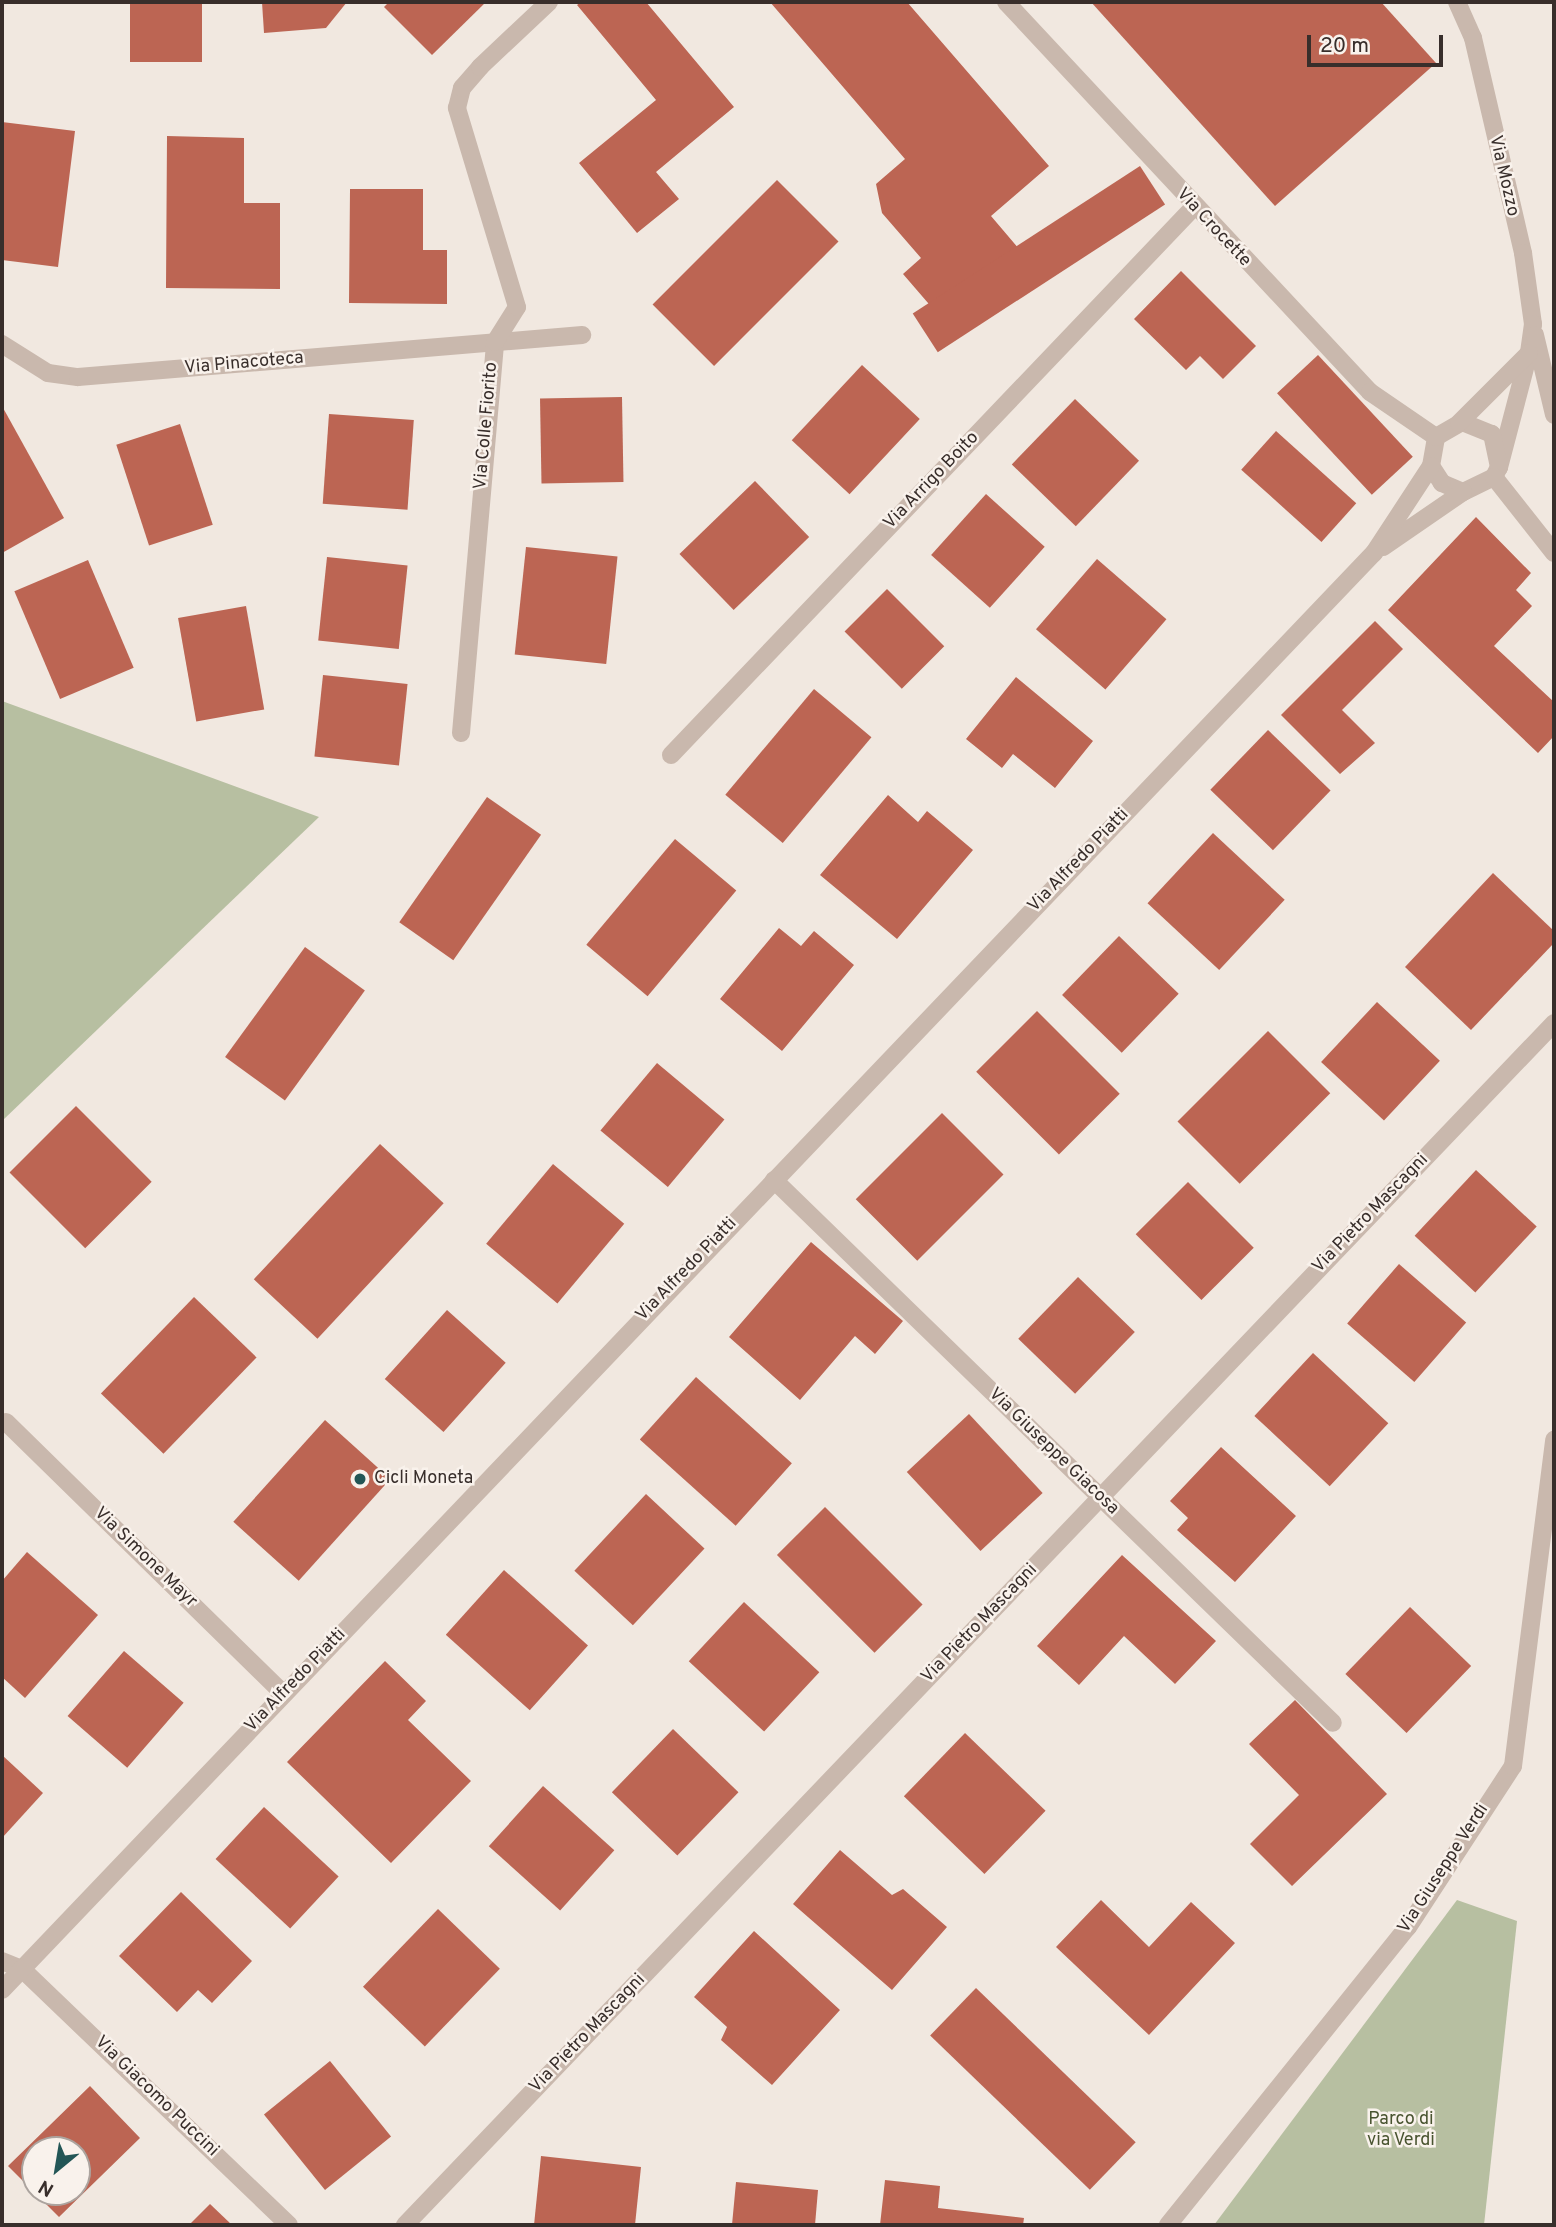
<!DOCTYPE html>
<html>
<head>
<meta charset="utf-8">
<style>
  body { margin:0 }
  #map { position:relative; width:1556px; height:2227px; overflow:hidden; background:#f1e8e0; font-family:Overpass,sans-serif }
  div>[style] { position:absolute }
  .green>* { inset:0; background:#b7bfa1 }
  .building>* { inset:0; background:#bc6553; transform-origin:0 0 }
  .minor>* { height:18px; margin:-9px; padding:0 9px; transform-origin:9px; border-radius:9px; background:#c9b8ad }
  .dots>* { width:19px; height:19px; translate:-50% -50%; box-sizing:border-box; border:4px solid #f9f2ec; border-radius:50% }
  span { translate:-50% -50%; white-space:nowrap; text-align:center; line-height:1.15; -webkit-text-stroke:5px #f9f2ec; paint-order:stroke }
  .street-label { font-size:18px; color:#382e2b }
  .poi-label { font-size:18px; color:#382e2b }
  .left { translate:0 -50%; text-align:left }
  .park-label { font-size:18px; color:#495430 }
  .frame { position:absolute; inset:0; border:4px solid #382e2b; pointer-events:none }
  .north { position:absolute; left:21px; top:2136px; width:70px; height:70px; box-sizing:border-box; background:#f9f2ec; border:2px solid #aca49f; border-radius:50%; rotate:210deg; font-size:19px; font-weight:700; line-height:28px; text-align:center; color:#382e2b }
  .north::after { content:''; display:block; margin:auto; width:24px; height:32px; background:#235656; clip-path:polygon(50% 0,100% 100%,50% 72%,0 100%) }
  .scale { position:absolute; left:1307px; top:35px; width:136px; height:32px; box-sizing:border-box; border:4px solid #382e2b; border-top:0; padding-left:9px; font-size:21px; line-height:24px; white-space:nowrap; color:#382e2b; -webkit-text-stroke:5px #f9f2ec; paint-order:stroke }
</style>
</head>
<body>
<div id="map">
  <div class="green">
    <i style="clip-path:polygon(2px 701px,319px 817px,2px 1121px)"></i>
    <i style="clip-path:polygon(1457px 1900px,1517px 1921px,1484px 2225px,1214px 2225px)"></i>
  </div>
  <div class="building">
    <i style="left:130px;top:2px;width:72px;height:60px"></i>
    <i style="clip-path:polygon(262px 2px,347px 2px,326px 28px,264px 33px)"></i>
    <i style="clip-path:polygon(389px 2px,486px 2px,432px 55px,384px 7px)"></i>
    <i style="clip-path:polygon(581px 2px,646px 2px,734px 107px,656px 172px,679px 199px,637px 233px,579px 163px,656px 100px,577px 5px)"></i>
    <i style="clip-path:polygon(770px 2px,907px 2px,1049px 166px,991px 216px,1026px 257px,947px 325px,903px 274px,921px 258px,882px 213px,876px 184px,905px 159px)"></i>
    <i style="clip-path:polygon(1091px 2px,1381px 2px,1436px 63px,1275px 206px)"></i>
    <i style="clip-path:polygon(2px 122px,75px 131px,58px 267px,2px 260px)"></i>
    <i style="clip-path:polygon(167px 136px,244px 138px,244px 203px,280px 203px,280px 289px,166px 288px)"></i>
    <i style="left:1140px;top:166px;width:46px;height:271px;rotate:57deg"></i>
    <i style="left:777px;top:180px;width:87px;height:176px;rotate:45deg"></i>
    <i style="clip-path:polygon(350px 189px,423px 189px,423px 250px,447px 250px,447px 304px,349px 303px)"></i>
    <i style="clip-path:polygon(1181px 271px,1256px 346px,1223px 379px,1200px 356px,1186px 370px,1134px 319px)"></i>
    <i style="left:1318px;top:355px;width:139px;height:56px;rotate:47deg"></i>
    <i style="left:862px;top:365px;width:79px;height:103px;rotate:43deg"></i>
    <i style="left:622px;top:397px;width:85px;height:82px;rotate:89deg"></i>
    <i style="left:1075px;top:399px;width:89px;height:91px;rotate:44deg"></i>
    <i style="clip-path:polygon(2px 406px,64px 518px,2px 553px)"></i>
    <i style="left:329px;top:414px;width:85px;height:90px;rotate:4deg"></i>
    <i style="left:180px;top:424px;width:106px;height:67px;rotate:72deg"></i>
    <i style="left:1276px;top:431px;width:108px;height:52px;rotate:42deg"></i>
    <i style="left:755px;top:481px;width:78px;height:105px;rotate:46deg"></i>
    <i style="left:986px;top:494px;width:79px;height:82px;rotate:42deg"></i>
    <i style="clip-path:polygon(1476px 517px,1531px 573px,1516px 590px,1532px 606px,1494px 646px,1554px 702px,1554px 736px,1538px 753px,1388px 610px)"></i>
    <i style="left:526px;top:547px;width:92px;height:108px;rotate:6deg"></i>
    <i style="left:327px;top:557px;width:81px;height:84px;rotate:6deg"></i>
    <i style="left:1097px;top:559px;width:92px;height:93px;rotate:41deg"></i>
    <i style="left:88px;top:560px;width:117px;height:80px;rotate:67deg"></i>
    <i style="left:887px;top:589px;width:81px;height:60px;rotate:45deg"></i>
    <i style="left:246px;top:606px;width:105px;height:69px;rotate:80deg"></i>
    <i style="clip-path:polygon(1375px 621px,1403px 649px,1342px 710px,1375px 743px,1340px 774px,1281px 715px)"></i>
    <i style="left:323px;top:675px;width:85px;height:82px;rotate:6deg"></i>
    <i style="clip-path:polygon(1016px 677px,1093px 741px,1055px 788px,1013px 754px,1002px 768px,966px 739px)"></i>
    <i style="left:814px;top:689px;width:75px;height:138px;rotate:40deg"></i>
    <i style="left:1268px;top:730px;width:87px;height:83px;rotate:44deg"></i>
    <i style="clip-path:polygon(888px 795px,918px 822px,927px 811px,973px 850px,897px 939px,820px 875px)"></i>
    <i style="left:487px;top:797px;width:66px;height:153px;rotate:35deg"></i>
    <i style="left:1213px;top:833px;width:98px;height:96px;rotate:43deg"></i>
    <i style="left:675px;top:839px;width:80px;height:138px;rotate:40deg"></i>
    <i style="clip-path:polygon(1493px 873px,1554px 931px,1554px 943px,1471px 1030px,1405px 967px)"></i>
    <i style="clip-path:polygon(779px 928px,801px 946px,814px 931px,854px 965px,782px 1051px,720px 999px)"></i>
    <i style="left:1119px;top:936px;width:83px;height:82px;rotate:44deg"></i>
    <i style="left:305px;top:947px;width:74px;height:136px;rotate:36deg"></i>
    <i style="left:1377px;top:1002px;width:86px;height:82px;rotate:43deg"></i>
    <i style="left:1037px;top:1011px;width:117px;height:86px;rotate:45deg"></i>
    <i style="left:1268px;top:1031px;width:88px;height:128px;rotate:45deg"></i>
    <i style="left:657px;top:1063px;width:88px;height:88px;rotate:40deg"></i>
    <i style="left:76px;top:1106px;width:107px;height:94px;rotate:45deg"></i>
    <i style="left:942px;top:1113px;width:87px;height:122px;rotate:45deg"></i>
    <i style="left:380px;top:1144px;width:87px;height:185px;rotate:43deg"></i>
    <i style="left:553px;top:1164px;width:93px;height:104px;rotate:40deg"></i>
    <i style="left:1476px;top:1170px;width:83px;height:90px;rotate:43deg"></i>
    <i style="left:1188px;top:1182px;width:93px;height:74px;rotate:45deg"></i>
    <i style="clip-path:polygon(811px 1242px,903px 1321px,875px 1354px,855px 1336px,800px 1400px,729px 1337px)"></i>
    <i style="left:1399px;top:1264px;width:89px;height:79px;rotate:41deg"></i>
    <i style="left:1078px;top:1277px;width:79px;height:86px;rotate:44deg"></i>
    <i style="left:194px;top:1297px;width:87px;height:134px;rotate:44deg"></i>
    <i style="left:447px;top:1310px;width:79px;height:93px;rotate:42deg"></i>
    <i style="left:1313px;top:1353px;width:103px;height:86px;rotate:43deg"></i>
    <i style="left:696px;top:1377px;width:129px;height:84px;rotate:42deg"></i>
    <i style="left:969px;top:1414px;width:108px;height:85px;rotate:47deg"></i>
    <i style="left:325px;top:1420px;width:88px;height:137px;rotate:42deg"></i>
    <i style="clip-path:polygon(1221px 1447px,1296px 1516px,1235px 1582px,1177px 1530px,1188px 1518px,1170px 1501px)"></i>
    <i style="left:646px;top:1494px;width:80px;height:105px;rotate:43deg"></i>
    <i style="left:825px;top:1507px;width:138px;height:68px;rotate:45deg"></i>
    <i style="clip-path:polygon(27px 1552px,98px 1615px,25px 1698px,2px 1677px,2px 1581px)"></i>
    <i style="clip-path:polygon(1122px 1555px,1216px 1641px,1175px 1684px,1124px 1636px,1079px 1685px,1037px 1646px)"></i>
    <i style="left:504px;top:1570px;width:113px;height:87px;rotate:42deg"></i>
    <i style="left:744px;top:1602px;width:103px;height:81px;rotate:43deg"></i>
    <i style="left:1410px;top:1607px;width:85px;height:93px;rotate:44deg"></i>
    <i style="left:124px;top:1651px;width:79px;height:86px;rotate:41deg"></i>
    <i style="clip-path:polygon(385px 1661px,426px 1701px,408px 1720px,471px 1781px,391px 1863px,287px 1762px)"></i>
    <i style="clip-path:polygon(1295px 1700px,1387px 1794px,1292px 1886px,1250px 1844px,1299px 1795px,1249px 1744px)"></i>
    <i style="left:673px;top:1729px;width:91px;height:88px;rotate:44deg"></i>
    <i style="left:965px;top:1733px;width:112px;height:88px;rotate:44deg"></i>
    <i style="clip-path:polygon(2px 1755px,43px 1793px,2px 1838px)"></i>
    <i style="left:543px;top:1786px;width:96px;height:81px;rotate:42deg"></i>
    <i style="left:264px;top:1807px;width:102px;height:71px;rotate:43deg"></i>
    <i style="clip-path:polygon(840px 1850px,892px 1895px,903px 1889px,947px 1927px,892px 1990px,793px 1904px)"></i>
    <i style="clip-path:polygon(181px 1892px,252px 1961px,212px 2003px,198px 1990px,177px 2012px,119px 1956px)"></i>
    <i style="clip-path:polygon(1101px 1900px,1149px 1947px,1191px 1902px,1235px 1943px,1149px 2035px,1056px 1947px)"></i>
    <i style="left:438px;top:1909px;width:86px;height:108px;rotate:44deg"></i>
    <i style="clip-path:polygon(754px 1931px,840px 2010px,772px 2085px,721px 2040px,727px 2027px,694px 1997px)"></i>
    <i style="left:976px;top:1988px;width:222px;height:66px;rotate:44deg"></i>
    <i style="left:330px;top:2061px;width:97px;height:85px;rotate:51deg"></i>
    <i style="clip-path:polygon(evenodd,90px 2086px,140px 2138px,59px 2217px,8px 2166px,90px 2086px,35px 2150px,77px 2150px,77px 2192px,35px 2192px,35px 2150px)"></i>
    <i style="clip-path:polygon(541px 2156px,641px 2167px,635px 2225px,534px 2225px)"></i>
    <i style="clip-path:polygon(885px 2180px,940px 2186px,938px 2208px,1024px 2218px,1023px 2225px,880px 2225px)"></i>
    <i style="clip-path:polygon(736px 2182px,818px 2190px,815px 2225px,732px 2225px)"></i>
    <i style="clip-path:polygon(210px 2204px,232px 2225px,189px 2225px)"></i>
  </div>
  <div class="minor">
    <i style="left:1006px;top:2px;width:533px;rotate:46.97deg"></i>
    <i style="left:1370px;top:392px;width:80px;rotate:34.3deg"></i>
    <i style="left:1457px;top:2px;width:39px;rotate:66deg"></i>
    <i style="left:1473px;top:38px;width:221px;rotate:76.9deg"></i>
    <i style="left:1523px;top:253px;width:72px;rotate:82deg"></i>
    <i style="left:1533px;top:324px;width:29px;rotate:98deg"></i>
    <i style="left:1529px;top:353px;width:118px;rotate:104.7deg"></i>
    <i style="left:1499px;top:467px;width:11px;rotate:117deg"></i>
    <i style="left:1494px;top:477px;width:34px;rotate:154deg"></i>
    <i style="left:1463px;top:492px;width:23px;rotate:-157deg"></i>
    <i style="left:1442px;top:483px;width:20px;rotate:-123deg"></i>
    <i style="left:1431px;top:466px;width:29px;rotate:-80deg"></i>
    <i style="left:1436px;top:437px;width:30px;rotate:-30deg"></i>
    <i style="left:1462px;top:422px;width:32px;rotate:22deg"></i>
    <i style="left:1492px;top:434px;width:34px;rotate:78deg"></i>
    <i style="left:1535px;top:335px;width:82px;rotate:76.6deg"></i>
    <i style="left:2px;top:344px;width:54px;rotate:32.2deg"></i>
    <i style="left:48px;top:373px;width:30px;rotate:8deg"></i>
    <i style="left:78px;top:377px;width:506px;rotate:-4.76deg"></i>
    <i style="left:1459px;top:423px;width:99px;rotate:-45deg"></i>
    <i style="left:1494px;top:477px;width:97px;rotate:51.7deg"></i>
    <i style="left:1383px;top:547px;width:97px;rotate:-34.5deg"></i>
    <i style="left:461px;top:733px;width:392px;rotate:-85deg"></i>
    <i style="left:495px;top:342px;width:41px;rotate:-57.8deg"></i>
    <i style="left:517px;top:307px;width:208px;rotate:-106.8deg"></i>
    <i style="left:457px;top:108px;width:21px;rotate:-76deg"></i>
    <i style="left:462px;top:88px;width:28px;rotate:-49deg"></i>
    <i style="left:480px;top:67px;width:95px;rotate:-43.3deg"></i>
    <i style="left:671px;top:755px;width:756px;rotate:-46.34deg"></i>
    <i style="left:774px;top:1180px;width:779px;rotate:44.17deg"></i>
    <i style="left:6px;top:1422px;width:388px;rotate:44.4deg"></i>
    <i style="left:2px;top:1961px;width:22px;rotate:22deg"></i>
    <i style="left:22px;top:1969px;width:370px;rotate:43.8deg"></i>
    <i style="left:2px;top:1990px;width:1987px;rotate:-46.33deg"></i>
    <i style="left:1374px;top:553px;width:104px;rotate:-56.8deg"></i>
    <i style="left:405px;top:2225px;width:1663px;rotate:-46.29deg"></i>
    <i style="left:1168px;top:2225px;width:383px;rotate:-51.2deg"></i>
    <i style="left:1408px;top:1927px;width:192px;rotate:-56.9deg"></i>
    <i style="left:1513px;top:1766px;width:329px;rotate:-82.8deg"></i>
  </div>
  <div class="dots">
    <i style="left:360px;top:1479px;background:#235656"></i>
  </div>
  <div class="street-label">
    <span style="left:1503px;top:176px;rotate:77deg">Via Mozzo</span>
    <span style="left:1213px;top:228px;rotate:47deg">Via Crocette</span>
    <span style="left:244px;top:364px;rotate:-5deg">Via Pinacoteca</span>
    <span style="left:487px;top:426px;rotate:-85deg">Via Colle Fiorito</span>
    <span style="left:932px;top:481px;rotate:-46deg">Via Arrigo Boito</span>
    <span style="left:1079px;top:861px;rotate:-46deg">Via Alfredo Piatti</span>
    <span style="left:1371px;top:1214px;rotate:-46deg">Via Pietro Mascagni</span>
    <span style="left:687px;top:1270px;rotate:-46deg">Via Alfredo Piatti</span>
    <span style="left:1053px;top:1452px;rotate:44deg">Via Giuseppe Giacosa</span>
    <span style="left:145px;top:1558px;rotate:44deg">Via Simone Mayr</span>
    <span style="left:980px;top:1624px;rotate:-46deg">Via Pietro Mascagni</span>
    <span style="left:296px;top:1681px;rotate:-46deg">Via Alfredo Piatti</span>
    <span style="left:1444px;top:1869px;rotate:-57deg">Via Giuseppe Verdi</span>
    <span style="left:588px;top:2034px;rotate:-46deg">Via Pietro Mascagni</span>
    <span style="left:156px;top:2097px;rotate:44deg">Via Giacomo Puccini</span>
  </div>
  <div class="poi-label">
    <span class="left" style="left:374px;top:1479px">Cicli Moneta</span>
  </div>
  <div class="park-label">
    <span style="left:1401px;top:2131px">Parco di<br>via Verdi</span>
  </div>
  <div class="frame"></div>
  <div class="north">N</div>
  <div class="scale">20 m</div>
</div>
</body>
</html>
